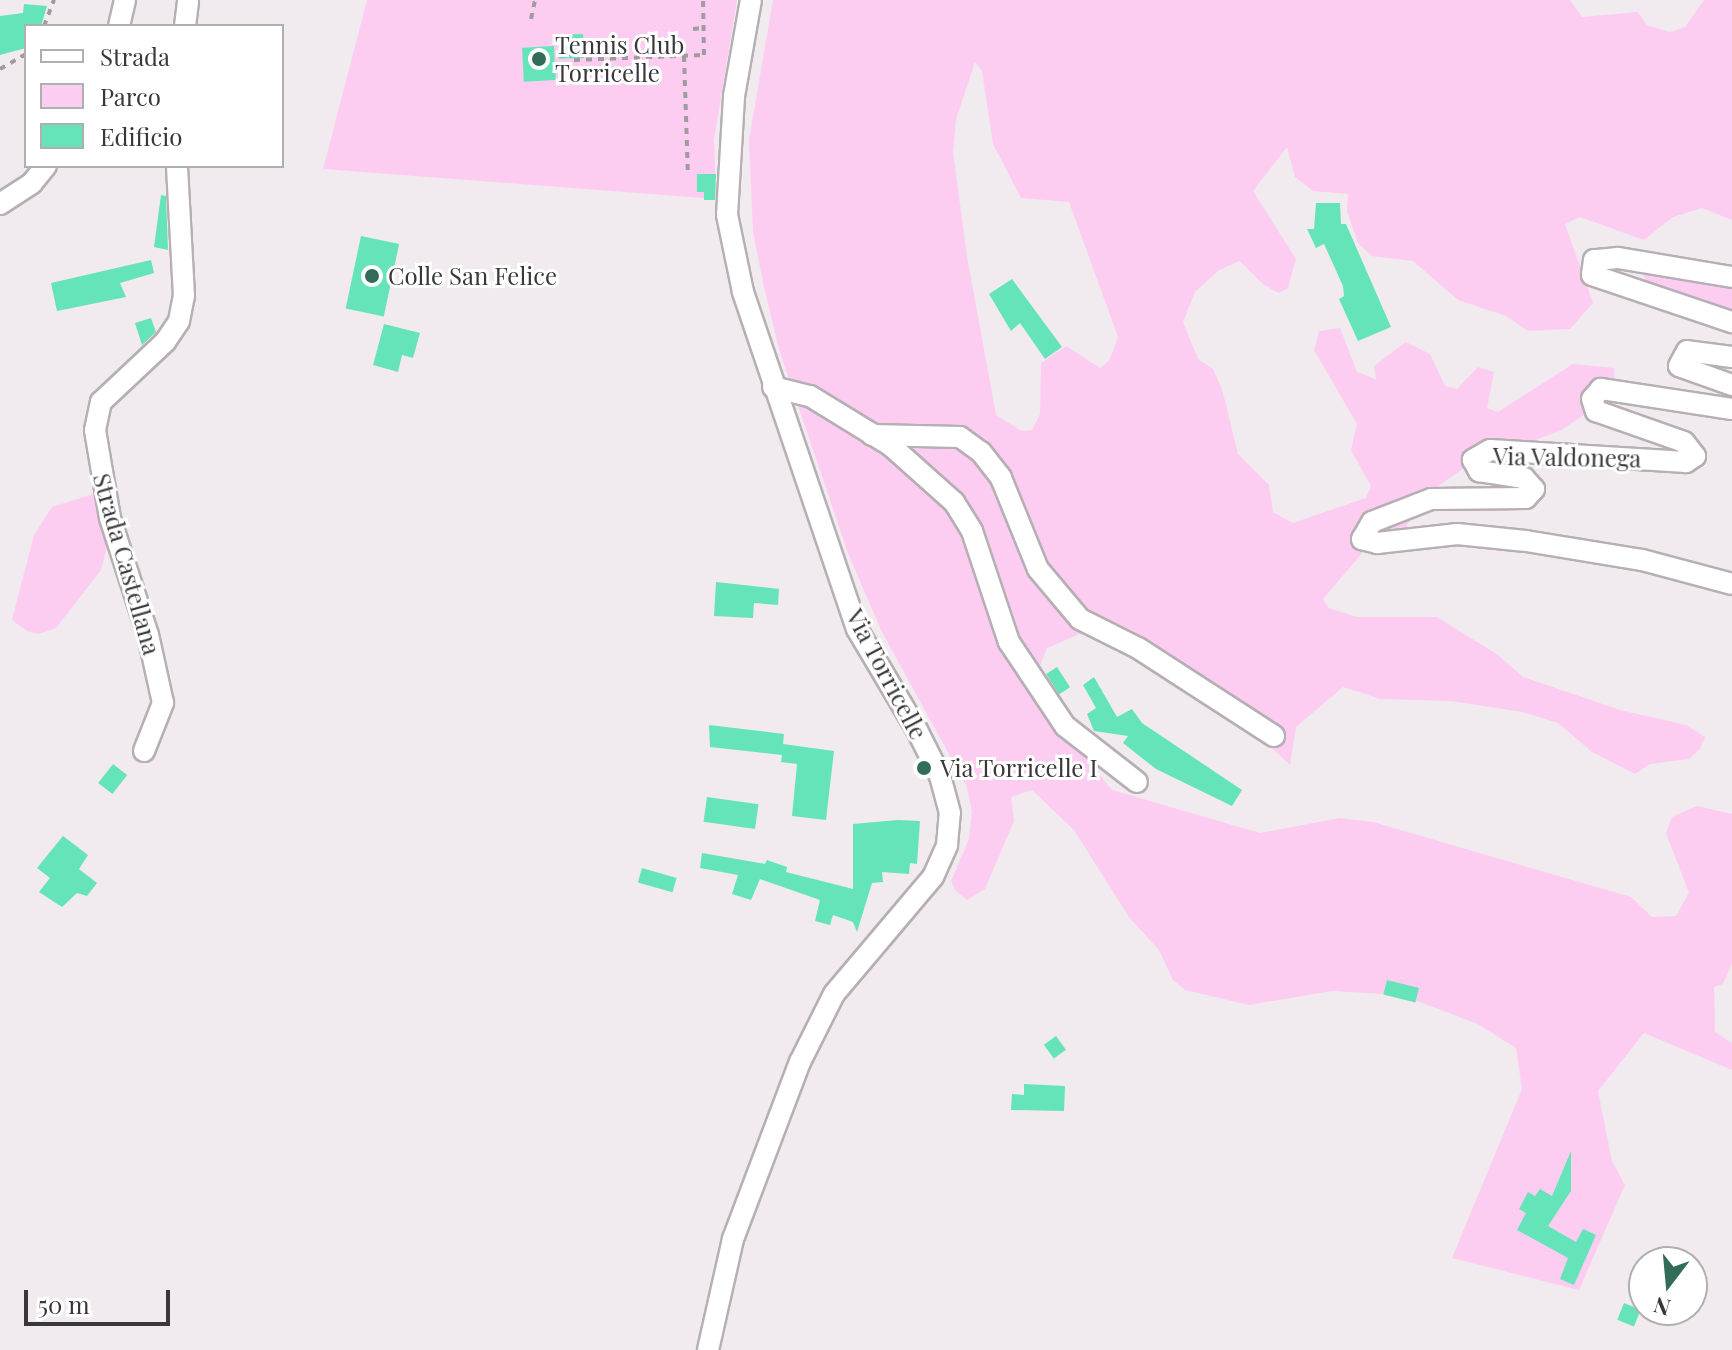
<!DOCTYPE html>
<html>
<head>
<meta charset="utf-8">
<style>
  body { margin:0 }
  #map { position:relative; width:1732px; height:1350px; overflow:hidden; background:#f1eaef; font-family:"Playfair Display",serif }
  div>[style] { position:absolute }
  .green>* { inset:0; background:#fccdf1 }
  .building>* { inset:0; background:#66e4b9; transform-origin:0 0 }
  .path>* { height:4px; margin-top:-2px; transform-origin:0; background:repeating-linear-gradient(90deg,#9f9b9e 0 6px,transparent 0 12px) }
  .roads { filter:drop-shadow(2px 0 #b6afb4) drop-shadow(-2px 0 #b6afb4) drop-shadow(0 2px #b6afb4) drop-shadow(0 -2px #b6afb4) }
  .minor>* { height:20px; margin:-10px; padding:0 10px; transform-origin:10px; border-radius:10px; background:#fff }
  .dots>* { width:22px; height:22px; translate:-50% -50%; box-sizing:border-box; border:4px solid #fff; border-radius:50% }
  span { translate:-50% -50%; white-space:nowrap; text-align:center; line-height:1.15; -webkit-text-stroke:6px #fff; paint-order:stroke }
  .poi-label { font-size:24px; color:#393739 }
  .left { translate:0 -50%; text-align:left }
  .street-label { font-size:24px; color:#393739 }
  .legend { position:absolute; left:24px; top:24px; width:260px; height:144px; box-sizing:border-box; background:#fff; border:2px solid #b0afb0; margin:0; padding:10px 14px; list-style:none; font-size:24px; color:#393739 }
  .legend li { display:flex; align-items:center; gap:16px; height:40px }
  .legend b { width:40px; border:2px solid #b0afb0 }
  .north { position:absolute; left:1628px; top:1246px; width:80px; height:80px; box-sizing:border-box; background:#fff; border:2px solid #b0afb0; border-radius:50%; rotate:196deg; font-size:22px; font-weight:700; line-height:32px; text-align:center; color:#393739 }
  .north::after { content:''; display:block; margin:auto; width:28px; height:36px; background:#316d58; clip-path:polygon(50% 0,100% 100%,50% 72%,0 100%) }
  .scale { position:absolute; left:24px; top:1290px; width:146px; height:36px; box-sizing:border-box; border:4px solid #393739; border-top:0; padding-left:10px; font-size:24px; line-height:28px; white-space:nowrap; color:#393739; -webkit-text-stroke:6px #fff; paint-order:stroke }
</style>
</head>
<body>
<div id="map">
  <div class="green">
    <i style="clip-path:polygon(367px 0,737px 0,714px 139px,716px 199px,323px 169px)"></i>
    <i style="clip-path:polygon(evenodd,773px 0,1570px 0,1582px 17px,1638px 12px,1647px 25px,1670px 32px,1685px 27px,1704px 0,1732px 0,1732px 220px,1702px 208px,1673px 217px,1644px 240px,1580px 217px,1565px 224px,1593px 303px,1570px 329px,1528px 331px,1506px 316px,1458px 300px,1413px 261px,1372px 256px,1358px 243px,1347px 211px,1348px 194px,1313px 191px,1295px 177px,1287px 147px,1253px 191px,1296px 259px,1288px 288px,1279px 293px,1264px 285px,1240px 261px,1219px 270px,1195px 292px,1183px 322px,1198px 359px,1213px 369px,1222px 389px,1238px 454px,1269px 485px,1273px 512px,1293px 523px,1366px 498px,1371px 486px,1351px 450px,1357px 424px,1314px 350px,1319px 331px,1340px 328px,1357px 372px,1376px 379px,1374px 366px,1406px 342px,1430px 354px,1445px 386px,1457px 389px,1478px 367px,1494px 372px,1487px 408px,1498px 412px,1573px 364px,1614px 368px,1615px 389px,1600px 404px,1560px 431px,1471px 463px,1421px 498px,1399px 541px,1363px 552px,1323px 599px,1329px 608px,1357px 617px,1437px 617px,1498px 655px,1523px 677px,1620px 710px,1686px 725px,1705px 737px,1700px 749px,1689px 759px,1650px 764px,1635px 774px,1592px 752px,1558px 723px,1522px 712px,1451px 701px,1381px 699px,1343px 687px,1296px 727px,1290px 765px,1218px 698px,1089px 630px,1047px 648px,1030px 691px,1112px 790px,1260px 833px,1340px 818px,1373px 822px,1631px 897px,1652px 917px,1676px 916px,1689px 893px,1666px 833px,1672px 817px,1697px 806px,1732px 814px,1732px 963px,1723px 984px,1714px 987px,1715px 1032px,1732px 1043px,1732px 1070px,1644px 1033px,1598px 1091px,1612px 1161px,1625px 1185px,1579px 1290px,1452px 1258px,1522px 1089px,1516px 1048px,1478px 1024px,1401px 995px,1332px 991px,1249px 1005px,1185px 990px,1173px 980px,1159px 950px,1129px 917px,1074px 830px,1032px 790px,1011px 797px,1014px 821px,985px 889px,967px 900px,955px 890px,951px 881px,969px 839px,972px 812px,967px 787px,881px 630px,848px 553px,779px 349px,764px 287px,753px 232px,749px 140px,773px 0,975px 62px,982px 71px,993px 144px,1021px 198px,1069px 202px,1118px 337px,1109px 361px,1100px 368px,1066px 346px,1041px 363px,1040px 414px,1032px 430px,1022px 431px,996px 415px,967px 256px,953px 152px,956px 119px,975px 62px)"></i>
    <i style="clip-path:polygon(1651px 267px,1684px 271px,1705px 283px,1720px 285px,1732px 279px,1732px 320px,1648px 289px,1643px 273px)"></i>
    <i style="clip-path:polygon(93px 494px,108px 542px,101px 570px,56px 628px,39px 634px,27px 631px,12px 620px,34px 535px,52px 507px)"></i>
  </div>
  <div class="building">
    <i style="clip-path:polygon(24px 4px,47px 6px,41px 26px,26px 26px,26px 48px,0 55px,0 16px,23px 13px)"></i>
    <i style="left:583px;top:34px;width:24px;height:25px;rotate:88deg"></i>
    <i style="left:554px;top:46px;width:34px;height:32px;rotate:87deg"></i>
    <i style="clip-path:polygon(697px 174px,716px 174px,715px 200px,704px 200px,704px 192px,697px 192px)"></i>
    <i style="clip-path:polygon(161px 195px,166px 196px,168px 250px,154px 247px)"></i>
    <i style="clip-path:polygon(1316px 203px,1340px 203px,1341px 224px,1346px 224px,1391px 327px,1358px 341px,1339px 299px,1344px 296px,1343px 286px,1324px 244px,1316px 248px,1307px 229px,1314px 229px)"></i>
    <i style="left:361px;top:236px;width:39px;height:74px;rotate:12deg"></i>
    <i style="clip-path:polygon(151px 260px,154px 273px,120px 283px,126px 297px,57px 311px,51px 283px)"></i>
    <i style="clip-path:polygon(1012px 279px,1062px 347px,1045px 359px,1020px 323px,1011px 331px,989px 294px)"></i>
    <i style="clip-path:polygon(151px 318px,156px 332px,142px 345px,135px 323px)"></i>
    <i style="clip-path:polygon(384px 324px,420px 333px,413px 358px,402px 355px,398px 372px,373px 365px)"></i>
    <i style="clip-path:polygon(716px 582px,779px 589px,778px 605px,754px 603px,753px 618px,714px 616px)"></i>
    <i style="left:1057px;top:667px;width:24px;height:13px;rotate:57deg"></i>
    <i style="clip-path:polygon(1094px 677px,1117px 717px,1132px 709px,1142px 723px,1242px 790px,1232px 806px,1156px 769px,1123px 743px,1128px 736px,1094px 731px,1087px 714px,1096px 708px,1083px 685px)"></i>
    <i style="clip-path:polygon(709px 725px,784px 734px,782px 753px,783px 744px,834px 751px,826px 820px,792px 816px,797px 764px,781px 762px,782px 755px,710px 747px)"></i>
    <i style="left:113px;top:764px;width:18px;height:24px;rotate:38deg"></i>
    <i style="left:707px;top:797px;width:52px;height:25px;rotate:8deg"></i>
    <i style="clip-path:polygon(898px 820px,920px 821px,917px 864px,910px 863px,909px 874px,882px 872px,883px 882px,872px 883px,857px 932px,853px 922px,833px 915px,830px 925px,815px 921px,820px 900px,760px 879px,751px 900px,732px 894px,738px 875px,700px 868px,702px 853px,765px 864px,767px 860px,787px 867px,786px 872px,853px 889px,853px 824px)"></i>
    <i style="clip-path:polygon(63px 836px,88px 855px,79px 869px,97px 883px,87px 896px,77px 893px,62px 907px,39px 892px,50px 878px,37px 868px)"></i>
    <i style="left:642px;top:868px;width:36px;height:15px;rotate:16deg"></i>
    <i style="left:1387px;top:980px;width:33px;height:15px;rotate:14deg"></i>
    <i style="left:1056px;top:1036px;width:17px;height:15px;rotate:54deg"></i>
    <i style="clip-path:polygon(1024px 1084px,1065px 1086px,1064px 1111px,1011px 1110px,1012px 1094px,1024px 1095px)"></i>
    <i style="clip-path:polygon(1571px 1151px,1571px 1191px,1548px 1226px,1576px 1242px,1583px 1229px,1596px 1235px,1574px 1285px,1560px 1279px,1568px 1258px,1517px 1230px,1526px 1213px,1519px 1209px,1528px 1192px,1535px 1196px,1540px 1189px,1552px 1196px)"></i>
    <i style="left:1624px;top:1303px;width:18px;height:18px;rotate:22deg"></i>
  </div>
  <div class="path">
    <i style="left:531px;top:19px;width:19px;rotate:-78deg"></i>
    <i style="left:44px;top:26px;width:28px;rotate:-69deg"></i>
    <i style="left:693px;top:29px;width:10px;rotate:-6deg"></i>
    <i style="left:684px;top:56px;width:120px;rotate:88.1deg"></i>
    <i style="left:574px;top:60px;width:130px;rotate:-2.2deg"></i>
    <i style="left:704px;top:55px;width:55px;rotate:-91deg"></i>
    <i style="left:0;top:69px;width:30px;rotate:-30deg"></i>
  </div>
  <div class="roads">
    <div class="minor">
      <i style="left:119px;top:26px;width:27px;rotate:-77deg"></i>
      <i style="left:185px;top:26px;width:26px;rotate:-83deg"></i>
      <i style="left:0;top:204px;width:38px;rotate:-33deg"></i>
      <i style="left:32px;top:183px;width:22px;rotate:-51deg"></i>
      <i style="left:1732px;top:277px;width:116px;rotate:-170.5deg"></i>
      <i style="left:1618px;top:258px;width:24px;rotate:175deg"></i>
      <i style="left:1594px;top:260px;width:15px;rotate:98deg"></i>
      <i style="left:1592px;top:275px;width:148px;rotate:18.6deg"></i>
      <i style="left:1732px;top:357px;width:45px;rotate:-172.4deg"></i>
      <i style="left:1687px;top:351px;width:17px;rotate:118deg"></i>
      <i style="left:1679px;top:366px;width:56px;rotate:19.7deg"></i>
      <i style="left:773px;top:387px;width:38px;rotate:14deg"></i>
      <i style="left:810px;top:396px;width:94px;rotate:31.5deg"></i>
      <i style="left:890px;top:445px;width:86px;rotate:41.7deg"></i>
      <i style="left:954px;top:502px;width:34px;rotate:58deg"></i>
      <i style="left:972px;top:531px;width:117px;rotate:71.6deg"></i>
      <i style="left:1009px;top:642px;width:101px;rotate:56.3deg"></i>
      <i style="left:1065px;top:726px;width:91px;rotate:37.9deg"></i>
      <i style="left:1732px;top:409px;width:133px;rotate:-171.3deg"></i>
      <i style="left:1601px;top:389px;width:13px;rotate:132deg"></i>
      <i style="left:1592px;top:399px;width:13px;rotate:72deg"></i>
      <i style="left:1596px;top:411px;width:93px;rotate:19.4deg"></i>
      <i style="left:1684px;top:442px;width:18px;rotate:52deg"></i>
      <i style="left:1695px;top:456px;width:11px;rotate:146deg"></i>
      <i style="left:1686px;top:462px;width:196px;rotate:-176.5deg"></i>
      <i style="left:1490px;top:450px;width:20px;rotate:150deg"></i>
      <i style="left:1473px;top:460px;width:13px;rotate:61deg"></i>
      <i style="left:1479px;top:471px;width:46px;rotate:8.8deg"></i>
      <i style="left:1524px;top:478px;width:15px;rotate:48deg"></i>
      <i style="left:1534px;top:489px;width:12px;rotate:132deg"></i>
      <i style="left:1526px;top:498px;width:95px;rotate:179.4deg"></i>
      <i style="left:1431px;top:499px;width:63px;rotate:158.7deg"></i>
      <i style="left:1372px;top:522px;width:20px;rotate:120deg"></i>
      <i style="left:1362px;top:539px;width:16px;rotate:15deg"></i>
      <i style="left:1377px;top:543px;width:81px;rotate:-6.4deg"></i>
      <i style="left:1457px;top:534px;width:69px;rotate:5.8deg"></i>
      <i style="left:1526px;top:541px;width:118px;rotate:9.3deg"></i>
      <i style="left:1642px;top:560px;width:93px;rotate:14.9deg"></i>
      <i style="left:872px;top:435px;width:88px;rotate:1.3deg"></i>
      <i style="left:960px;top:437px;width:26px;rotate:36deg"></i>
      <i style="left:981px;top:452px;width:33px;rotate:52deg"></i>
      <i style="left:1001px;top:478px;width:98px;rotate:67.9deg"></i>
      <i style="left:1038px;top:569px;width:65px;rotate:50deg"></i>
      <i style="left:1080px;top:619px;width:65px;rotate:26.6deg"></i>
      <i style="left:1138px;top:648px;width:162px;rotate:32.9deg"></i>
      <i style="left:144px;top:751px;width:52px;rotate:-68.4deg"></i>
      <i style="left:163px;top:703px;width:70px;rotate:-102.4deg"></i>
      <i style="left:148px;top:635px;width:123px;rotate:-108deg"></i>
      <i style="left:110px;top:518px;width:89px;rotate:-99.7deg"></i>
      <i style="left:95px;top:430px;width:29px;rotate:-78deg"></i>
      <i style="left:101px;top:402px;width:88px;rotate:-43.2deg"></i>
      <i style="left:165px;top:342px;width:25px;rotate:-56deg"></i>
      <i style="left:179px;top:321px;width:25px;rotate:-79deg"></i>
      <i style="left:184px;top:296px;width:130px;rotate:-93.1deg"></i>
      <i style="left:708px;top:1350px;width:114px;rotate:-77.3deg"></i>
      <i style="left:733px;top:1239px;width:189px;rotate:-69.3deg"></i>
      <i style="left:800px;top:1062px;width:76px;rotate:-63.4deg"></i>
      <i style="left:834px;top:994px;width:153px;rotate:-49.8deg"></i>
      <i style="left:933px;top:877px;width:35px;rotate:-66deg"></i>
      <i style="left:947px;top:845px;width:32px;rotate:-85deg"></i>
      <i style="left:950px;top:813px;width:38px;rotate:-105deg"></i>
      <i style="left:940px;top:776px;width:51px;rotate:-116.6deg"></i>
      <i style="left:917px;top:730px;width:117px;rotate:-120.7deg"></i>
      <i style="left:857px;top:629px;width:356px;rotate:-108.7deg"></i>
      <i style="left:743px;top:292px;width:79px;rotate:-101.7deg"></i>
      <i style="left:727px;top:215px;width:119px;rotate:-86.6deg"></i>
      <i style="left:734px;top:96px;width:97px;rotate:-80deg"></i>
    </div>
  </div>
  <div class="dots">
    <i style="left:539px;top:59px;background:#316d58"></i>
    <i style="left:372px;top:276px;background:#316d58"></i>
    <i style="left:924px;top:768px;background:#316d58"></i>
  </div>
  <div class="poi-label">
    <span class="left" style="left:555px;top:59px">Tennis Club<br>Torricelle</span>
    <span class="left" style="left:388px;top:276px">Colle San Felice</span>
    <span class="left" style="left:940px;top:768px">Via Torricelle I</span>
  </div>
  <div class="street-label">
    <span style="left:1567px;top:457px;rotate:1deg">Via Valdonega</span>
    <span style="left:127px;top:564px;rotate:74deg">Strada Castellana</span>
    <span style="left:887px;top:674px;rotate:62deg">Via Torricelle</span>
  </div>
  <ul class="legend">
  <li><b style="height:10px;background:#fff"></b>Strada</li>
  <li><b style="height:22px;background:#fccdf1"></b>Parco</li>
  <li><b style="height:22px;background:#66e4b9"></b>Edificio</li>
  </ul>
  <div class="north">N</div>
  <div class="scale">50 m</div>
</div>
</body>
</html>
